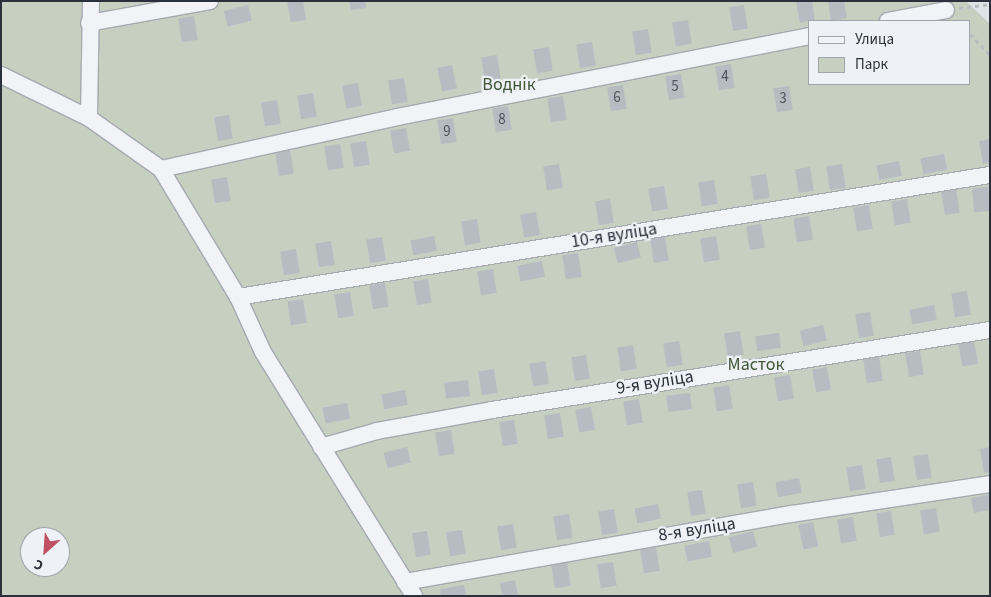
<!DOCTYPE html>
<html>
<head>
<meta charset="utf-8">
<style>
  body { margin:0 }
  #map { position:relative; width:991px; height:597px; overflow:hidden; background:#dfe2e7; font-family:"Source Sans 3",sans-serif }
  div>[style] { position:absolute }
  .green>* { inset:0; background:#c5d0c1 }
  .building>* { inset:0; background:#b7bcc3; transform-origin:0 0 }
  .path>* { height:3px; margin-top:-1.5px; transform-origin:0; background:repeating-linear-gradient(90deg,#b9bdc2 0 4px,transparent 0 8px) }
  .roads { filter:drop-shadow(1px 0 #a5a9b0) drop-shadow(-1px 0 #a5a9b0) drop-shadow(0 1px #a5a9b0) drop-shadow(0 -1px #a5a9b0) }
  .minor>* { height:16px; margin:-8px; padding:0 8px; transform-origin:8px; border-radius:8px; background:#f1f3f6 }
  span { translate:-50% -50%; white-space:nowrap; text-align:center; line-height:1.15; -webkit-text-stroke:4.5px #eef1f5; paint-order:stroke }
  .number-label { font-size:15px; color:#4d545e }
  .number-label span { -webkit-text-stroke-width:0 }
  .park-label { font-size:18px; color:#3f5738 }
  .street-label { font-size:18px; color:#2a313c }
  .frame { position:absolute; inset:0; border:2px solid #2a313c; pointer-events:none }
  .legend { position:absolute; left:808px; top:20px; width:162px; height:65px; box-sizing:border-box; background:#eef1f5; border:1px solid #a0a4ab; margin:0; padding:6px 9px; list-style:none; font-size:15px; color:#2a313c }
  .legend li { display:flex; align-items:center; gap:10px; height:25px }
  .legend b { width:25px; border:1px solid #a0a4ab }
  .north { position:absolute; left:20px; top:527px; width:50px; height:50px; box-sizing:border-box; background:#eef1f5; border:1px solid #a0a4ab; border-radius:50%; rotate:206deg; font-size:14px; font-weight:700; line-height:20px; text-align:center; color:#2a313c }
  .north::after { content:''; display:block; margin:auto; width:18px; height:22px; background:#c05064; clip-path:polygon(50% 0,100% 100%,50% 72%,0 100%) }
</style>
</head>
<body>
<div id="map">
  <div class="green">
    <i style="clip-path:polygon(evenodd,1px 1px,966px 1px,990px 24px,990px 596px,1px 596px,1px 1px,810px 21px,970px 21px,970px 84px,810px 84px,810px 21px,1px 1px,30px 537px,60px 537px,60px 567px,30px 567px,30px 537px)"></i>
  </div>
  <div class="building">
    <i style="clip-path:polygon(287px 1px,303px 1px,306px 20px,291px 22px)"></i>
    <i style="clip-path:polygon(349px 1px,365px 1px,366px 8px,351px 10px)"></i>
    <i style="clip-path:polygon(796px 1px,812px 1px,815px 20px,800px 23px)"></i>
    <i style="clip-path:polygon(828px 1px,844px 1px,847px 18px,831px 21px)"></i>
    <i style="left:248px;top:5px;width:16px;height:25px;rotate:76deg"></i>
    <i style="left:744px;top:5px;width:24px;height:15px;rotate:81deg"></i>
    <i style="left:194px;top:16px;width:24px;height:16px;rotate:81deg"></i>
    <i style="left:688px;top:20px;width:24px;height:16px;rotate:81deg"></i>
    <i style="left:648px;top:29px;width:24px;height:16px;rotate:81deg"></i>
    <i style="left:592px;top:42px;width:24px;height:16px;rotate:81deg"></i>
    <i style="left:549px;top:47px;width:24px;height:16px;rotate:81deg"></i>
    <i style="left:497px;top:55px;width:24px;height:16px;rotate:81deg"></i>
    <i style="left:731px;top:64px;width:24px;height:16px;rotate:81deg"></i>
    <i style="left:452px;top:65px;width:24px;height:15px;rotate:78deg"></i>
    <i style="left:681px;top:74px;width:24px;height:16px;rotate:81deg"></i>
    <i style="left:404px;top:78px;width:24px;height:16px;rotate:81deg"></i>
    <i style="left:358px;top:83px;width:23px;height:16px;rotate:80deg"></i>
    <i style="left:623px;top:85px;width:24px;height:16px;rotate:81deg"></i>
    <i style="left:789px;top:86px;width:24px;height:16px;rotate:81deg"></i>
    <i style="left:313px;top:93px;width:24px;height:16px;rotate:81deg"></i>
    <i style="left:563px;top:96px;width:24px;height:16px;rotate:81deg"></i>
    <i style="left:277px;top:100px;width:24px;height:16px;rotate:81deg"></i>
    <i style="left:508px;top:106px;width:24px;height:16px;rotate:81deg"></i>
    <i style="left:229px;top:115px;width:24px;height:15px;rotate:81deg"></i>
    <i style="left:453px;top:118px;width:24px;height:16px;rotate:81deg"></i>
    <i style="left:406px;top:128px;width:23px;height:16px;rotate:80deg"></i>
    <i style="clip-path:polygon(990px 139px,990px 163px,983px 164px,979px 141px)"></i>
    <i style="left:366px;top:141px;width:24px;height:16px;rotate:81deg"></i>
    <i style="left:340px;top:144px;width:24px;height:16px;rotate:81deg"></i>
    <i style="left:290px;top:150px;width:24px;height:15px;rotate:81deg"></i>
    <i style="left:944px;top:154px;width:16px;height:24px;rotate:79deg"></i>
    <i style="left:899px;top:161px;width:15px;height:23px;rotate:79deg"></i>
    <i style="left:559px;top:164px;width:24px;height:16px;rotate:81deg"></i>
    <i style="left:842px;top:164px;width:24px;height:16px;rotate:81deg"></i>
    <i style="left:810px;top:167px;width:24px;height:15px;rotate:81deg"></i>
    <i style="left:766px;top:174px;width:24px;height:16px;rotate:81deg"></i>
    <i style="left:227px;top:177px;width:24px;height:16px;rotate:81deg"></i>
    <i style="left:714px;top:180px;width:24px;height:16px;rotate:81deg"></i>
    <i style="left:664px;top:186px;width:23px;height:16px;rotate:80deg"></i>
    <i style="left:988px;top:187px;width:24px;height:16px;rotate:85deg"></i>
    <i style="left:956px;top:189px;width:24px;height:15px;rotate:81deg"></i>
    <i style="left:610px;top:199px;width:24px;height:15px;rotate:81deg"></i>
    <i style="left:907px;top:199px;width:24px;height:16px;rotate:81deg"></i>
    <i style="left:869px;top:205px;width:24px;height:16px;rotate:81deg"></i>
    <i style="left:536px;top:212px;width:23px;height:16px;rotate:80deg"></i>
    <i style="left:809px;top:216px;width:24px;height:16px;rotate:81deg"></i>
    <i style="left:477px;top:219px;width:24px;height:16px;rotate:81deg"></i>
    <i style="left:761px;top:224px;width:24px;height:15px;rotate:81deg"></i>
    <i style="left:434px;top:236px;width:15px;height:24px;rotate:79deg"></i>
    <i style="left:716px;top:236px;width:24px;height:16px;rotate:81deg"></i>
    <i style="left:382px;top:237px;width:24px;height:16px;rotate:81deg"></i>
    <i style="left:665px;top:237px;width:24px;height:15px;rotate:81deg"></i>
    <i style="left:331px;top:241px;width:24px;height:16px;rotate:81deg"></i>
    <i style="left:637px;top:242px;width:16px;height:24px;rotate:76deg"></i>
    <i style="left:296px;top:249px;width:24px;height:16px;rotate:81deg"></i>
    <i style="left:578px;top:253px;width:24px;height:16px;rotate:81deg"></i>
    <i style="left:542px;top:261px;width:16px;height:25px;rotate:79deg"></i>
    <i style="left:493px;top:269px;width:24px;height:16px;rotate:81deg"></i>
    <i style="left:428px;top:279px;width:24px;height:15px;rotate:81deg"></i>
    <i style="left:385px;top:283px;width:24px;height:16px;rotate:81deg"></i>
    <i style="left:967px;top:291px;width:24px;height:16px;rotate:81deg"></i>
    <i style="left:350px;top:292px;width:24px;height:16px;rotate:81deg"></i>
    <i style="left:303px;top:299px;width:24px;height:16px;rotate:81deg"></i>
    <i style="left:934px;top:305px;width:15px;height:25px;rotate:79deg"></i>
    <i style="left:870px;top:312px;width:24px;height:15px;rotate:81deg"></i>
    <i style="left:823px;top:325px;width:16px;height:24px;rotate:76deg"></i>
    <i style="left:740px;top:331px;width:24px;height:16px;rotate:81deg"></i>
    <i style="left:779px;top:333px;width:15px;height:24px;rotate:82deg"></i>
    <i style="left:679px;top:341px;width:24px;height:16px;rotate:81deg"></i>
    <i style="left:974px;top:341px;width:23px;height:16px;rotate:80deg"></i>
    <i style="left:633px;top:345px;width:24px;height:16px;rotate:81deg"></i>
    <i style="left:920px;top:351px;width:24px;height:15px;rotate:81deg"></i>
    <i style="left:586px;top:355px;width:24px;height:15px;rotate:81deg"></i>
    <i style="left:879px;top:357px;width:24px;height:16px;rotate:81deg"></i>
    <i style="left:545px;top:361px;width:23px;height:16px;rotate:80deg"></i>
    <i style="left:827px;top:367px;width:23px;height:15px;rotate:80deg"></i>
    <i style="left:494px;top:369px;width:24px;height:16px;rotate:81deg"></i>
    <i style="left:790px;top:375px;width:24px;height:16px;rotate:81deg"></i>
    <i style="left:468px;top:380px;width:16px;height:24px;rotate:83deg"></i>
    <i style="left:729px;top:385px;width:24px;height:16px;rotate:81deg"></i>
    <i style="left:405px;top:390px;width:15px;height:24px;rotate:79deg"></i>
    <i style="left:690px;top:393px;width:16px;height:24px;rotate:83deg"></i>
    <i style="left:639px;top:399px;width:24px;height:16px;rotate:81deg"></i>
    <i style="left:347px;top:403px;width:16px;height:25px;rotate:79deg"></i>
    <i style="left:591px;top:407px;width:23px;height:16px;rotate:80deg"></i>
    <i style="left:560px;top:413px;width:24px;height:16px;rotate:81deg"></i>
    <i style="left:514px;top:420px;width:24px;height:15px;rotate:81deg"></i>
    <i style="left:451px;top:430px;width:24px;height:16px;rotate:81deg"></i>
    <i style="left:407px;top:447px;width:16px;height:24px;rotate:76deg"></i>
    <i style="clip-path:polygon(990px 447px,990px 472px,984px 473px,980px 449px)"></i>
    <i style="left:928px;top:454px;width:24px;height:15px;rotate:81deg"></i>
    <i style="left:891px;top:457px;width:24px;height:15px;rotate:81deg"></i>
    <i style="left:862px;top:465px;width:24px;height:16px;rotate:81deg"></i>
    <i style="left:799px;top:478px;width:15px;height:24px;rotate:79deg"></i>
    <i style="left:753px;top:482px;width:24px;height:16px;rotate:81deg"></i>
    <i style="left:702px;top:490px;width:24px;height:15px;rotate:81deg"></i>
    <i style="clip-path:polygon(990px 494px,990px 510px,974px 513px,971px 498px)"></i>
    <i style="left:658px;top:504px;width:15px;height:24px;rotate:79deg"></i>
    <i style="left:936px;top:508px;width:24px;height:16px;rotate:81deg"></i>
    <i style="left:614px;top:509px;width:24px;height:16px;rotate:81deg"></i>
    <i style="left:891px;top:511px;width:24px;height:15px;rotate:81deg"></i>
    <i style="left:569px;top:514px;width:24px;height:16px;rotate:81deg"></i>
    <i style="left:853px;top:517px;width:24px;height:16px;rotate:81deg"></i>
    <i style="left:813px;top:522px;width:25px;height:15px;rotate:78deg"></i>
    <i style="left:513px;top:524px;width:24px;height:16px;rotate:81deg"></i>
    <i style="left:462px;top:530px;width:24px;height:16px;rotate:81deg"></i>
    <i style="left:427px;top:531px;width:24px;height:15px;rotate:81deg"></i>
    <i style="left:753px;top:531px;width:16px;height:25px;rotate:75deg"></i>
    <i style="left:709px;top:541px;width:16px;height:25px;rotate:79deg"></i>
    <i style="left:656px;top:547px;width:24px;height:16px;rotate:81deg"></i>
    <i style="left:567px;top:562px;width:24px;height:16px;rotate:81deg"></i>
    <i style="left:613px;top:562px;width:24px;height:16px;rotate:81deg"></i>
    <i style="clip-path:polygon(515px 580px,518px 596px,502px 596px,500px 583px)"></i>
    <i style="clip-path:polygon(464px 585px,466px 596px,441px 596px,440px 589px)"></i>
  </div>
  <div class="path">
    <i style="left:959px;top:8px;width:31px;rotate:-7deg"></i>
    <i style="left:970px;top:34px;width:29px;rotate:46deg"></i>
  </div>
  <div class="roads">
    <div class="minor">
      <i style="left:91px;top:1px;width:117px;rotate:91deg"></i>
      <i style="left:89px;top:118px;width:88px;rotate:35.3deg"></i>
      <i style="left:161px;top:169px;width:149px;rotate:59deg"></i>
      <i style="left:238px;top:297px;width:60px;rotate:65.6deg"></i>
      <i style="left:263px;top:352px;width:287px;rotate:58.2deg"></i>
      <i style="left:888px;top:21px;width:59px;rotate:-10.7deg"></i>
      <i style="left:89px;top:23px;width:123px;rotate:-10.3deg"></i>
      <i style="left:1px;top:75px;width:98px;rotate:26deg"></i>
      <i style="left:161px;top:169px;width:242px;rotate:-12.4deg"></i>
      <i style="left:397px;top:117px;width:421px;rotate:-11.1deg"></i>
      <i style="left:238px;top:297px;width:762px;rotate:-9.22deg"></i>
      <i style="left:321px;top:447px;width:58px;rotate:-15.9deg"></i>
      <i style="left:377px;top:431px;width:117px;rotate:-10.3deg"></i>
      <i style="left:492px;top:410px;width:504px;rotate:-9.13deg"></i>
      <i style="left:405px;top:582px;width:393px;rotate:-10deg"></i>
      <i style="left:792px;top:514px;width:200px;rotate:-8.6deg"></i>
    </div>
  </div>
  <div class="number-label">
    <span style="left:725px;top:77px">4</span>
    <span style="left:675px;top:87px">5</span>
    <span style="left:617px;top:98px">6</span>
    <span style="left:783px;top:99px">3</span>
    <span style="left:502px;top:120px">8</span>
    <span style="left:447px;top:132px">9</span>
  </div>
  <div class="park-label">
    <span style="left:509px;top:85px">Воднік</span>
    <span style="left:756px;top:365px">Масток</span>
  </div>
  <div class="street-label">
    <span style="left:614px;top:236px;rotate:-9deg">10-я вуліца</span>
    <span style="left:655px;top:383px;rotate:-9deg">9-я вуліца</span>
    <span style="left:697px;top:530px;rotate:-9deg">8-я вуліца</span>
  </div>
  <div class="frame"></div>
  <ul class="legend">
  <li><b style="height:6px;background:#f1f3f6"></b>Улица</li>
  <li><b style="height:14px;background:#c5d0c1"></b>Парк</li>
  </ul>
  <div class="north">С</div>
</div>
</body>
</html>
